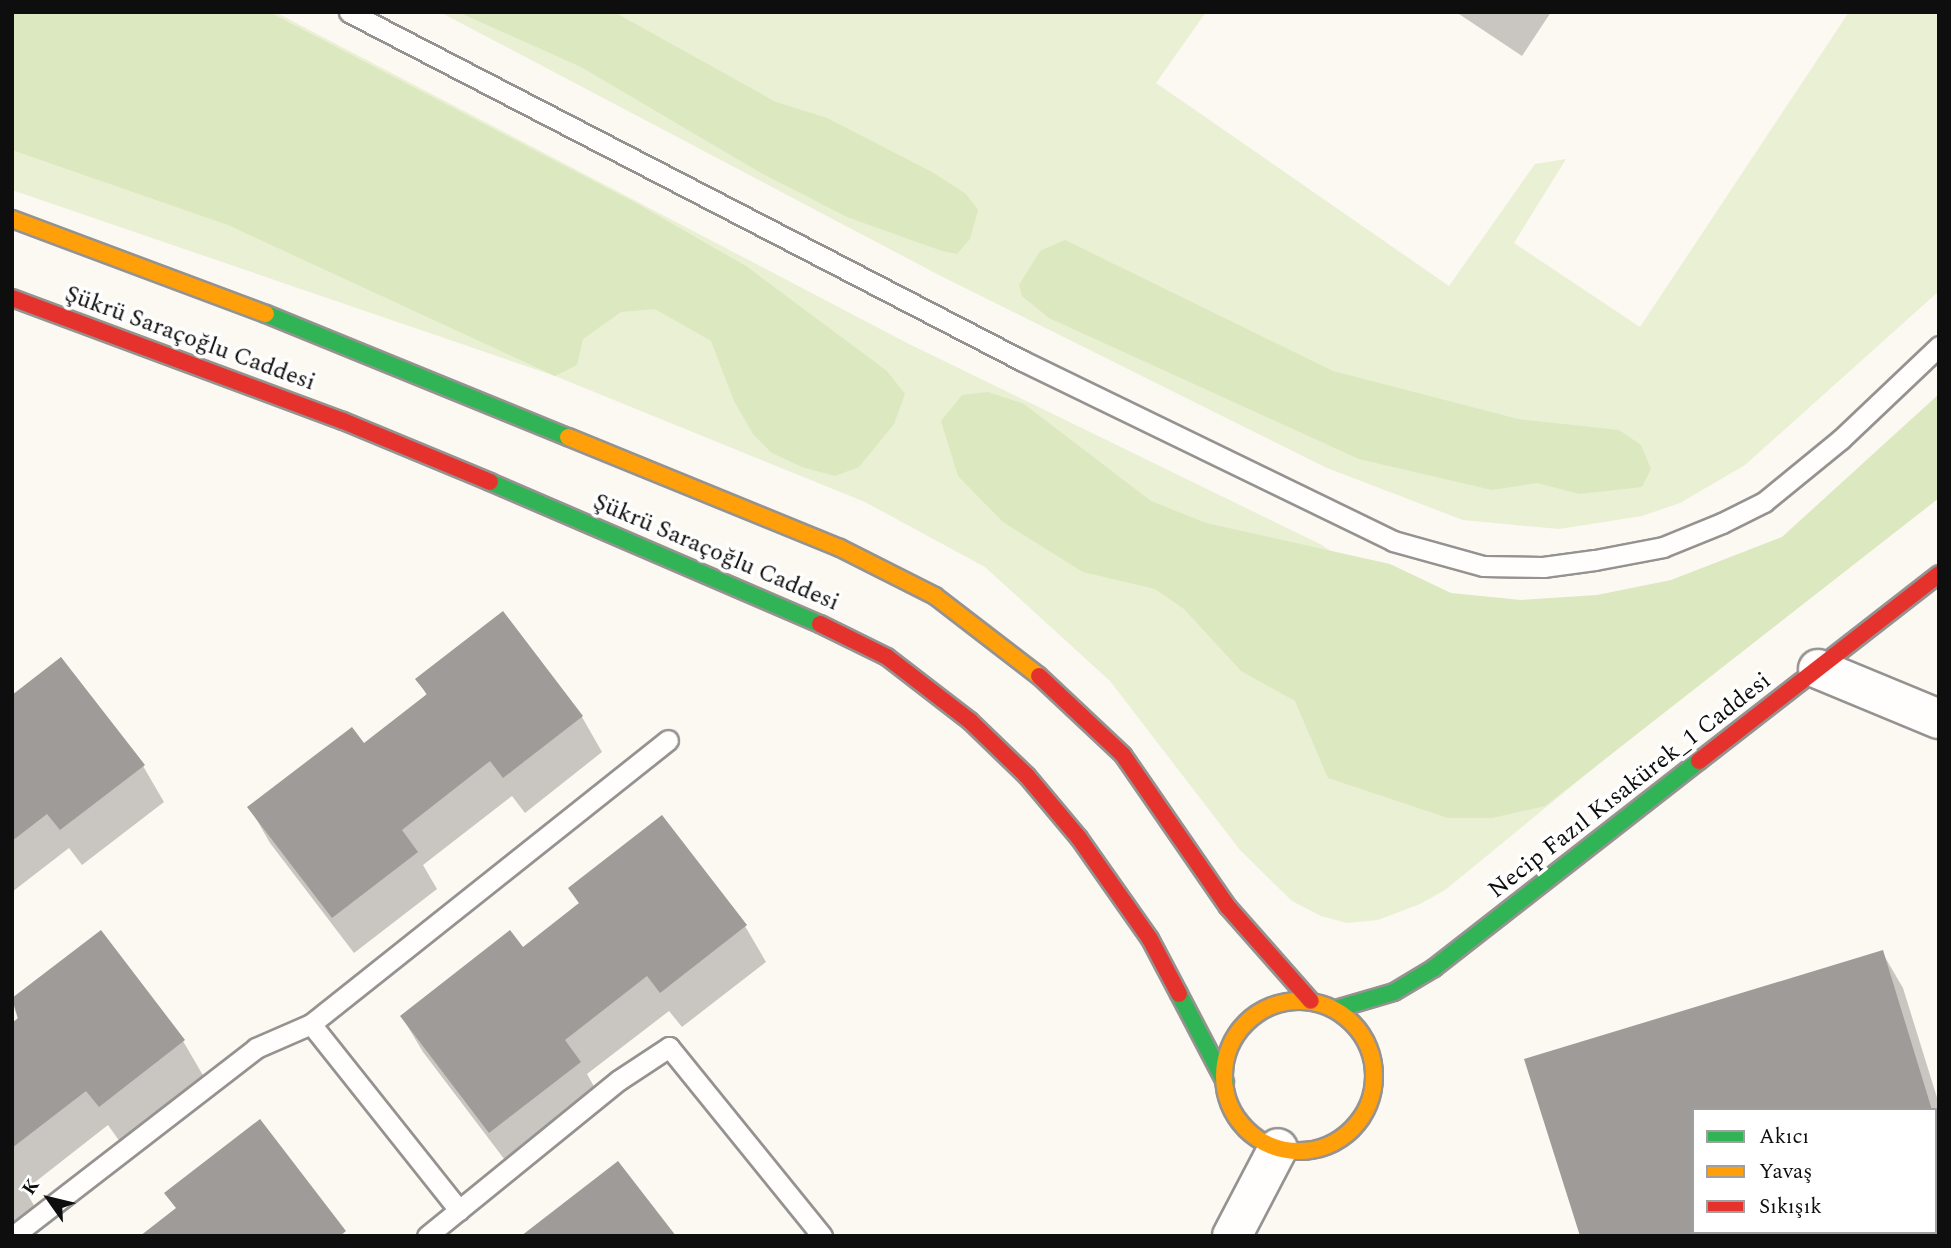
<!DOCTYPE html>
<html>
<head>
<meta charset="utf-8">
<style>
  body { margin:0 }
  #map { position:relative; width:1951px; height:1248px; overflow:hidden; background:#fcf8f2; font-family:Spectral,serif }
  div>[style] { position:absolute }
  .green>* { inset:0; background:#eaf0d3 }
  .forest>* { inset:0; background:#dce8c0 }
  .shadow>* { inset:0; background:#0003 }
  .building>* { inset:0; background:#9f9b98 }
  .roads { filter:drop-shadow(2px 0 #959391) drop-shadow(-2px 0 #959391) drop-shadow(0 2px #959391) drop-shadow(0 -2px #959391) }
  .lane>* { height:19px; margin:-9.5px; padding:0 9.5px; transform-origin:9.5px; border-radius:9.5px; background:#fffefd }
  .street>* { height:38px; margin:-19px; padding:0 19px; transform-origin:19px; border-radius:19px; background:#fffefd }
  .fast>* { height:16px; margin:-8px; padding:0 8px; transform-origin:8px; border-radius:8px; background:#30b455 }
  .slow>* { height:16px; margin:-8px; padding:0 8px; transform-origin:8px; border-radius:8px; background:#ff9f0a }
  .slow>.ring { margin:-8px; padding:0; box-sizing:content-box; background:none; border:16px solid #ff9f0a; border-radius:50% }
  .jam>* { height:16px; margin:-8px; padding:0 8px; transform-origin:8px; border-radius:8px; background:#e5322d }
  span { translate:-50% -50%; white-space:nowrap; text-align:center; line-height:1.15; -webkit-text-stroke:7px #fff; paint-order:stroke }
  .street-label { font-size:24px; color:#0e0e0e }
  .frame { position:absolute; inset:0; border:14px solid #0e0e0e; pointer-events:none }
  .legend { position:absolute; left:1692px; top:1108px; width:245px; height:126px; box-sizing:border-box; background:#fff; border:2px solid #9f9f9f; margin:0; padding:9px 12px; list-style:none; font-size:21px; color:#0e0e0e }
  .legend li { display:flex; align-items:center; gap:14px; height:35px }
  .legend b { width:35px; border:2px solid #9f9f9f }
  .north { position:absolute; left:14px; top:1164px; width:70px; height:70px; -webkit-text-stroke:5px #fff; paint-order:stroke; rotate:304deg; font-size:19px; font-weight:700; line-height:28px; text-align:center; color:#0e0e0e }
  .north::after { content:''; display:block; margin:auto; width:24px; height:32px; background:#0e0e0e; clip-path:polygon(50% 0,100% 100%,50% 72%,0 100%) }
</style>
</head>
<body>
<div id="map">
  <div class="green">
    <i style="clip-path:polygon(12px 12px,275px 12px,907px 343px,1322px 545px,1616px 750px,1445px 890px,1420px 904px,1378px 920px,1347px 923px,1321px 916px,1292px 901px,1240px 850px,1110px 681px,985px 567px,865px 502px,555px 376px,12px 190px)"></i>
    <i style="clip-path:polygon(440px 12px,1206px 12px,1156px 83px,1449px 286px,1535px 164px,1566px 159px,1514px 243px,1640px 327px,1849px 12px,1939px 12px,1939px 291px,1745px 465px,1680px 503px,1642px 516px,1559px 529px,1463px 520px,1327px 468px,939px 275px)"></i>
  </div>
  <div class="forest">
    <i style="clip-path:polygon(12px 12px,269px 12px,636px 203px,746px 266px,887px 371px,905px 394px,894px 424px,859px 467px,835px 476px,802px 467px,772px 453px,753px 434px,734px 401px,711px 341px,655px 309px,621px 312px,583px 339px,577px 365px,555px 376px,228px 225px,12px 150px)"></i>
    <i style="clip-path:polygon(458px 12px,614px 12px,776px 102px,827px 118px,932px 172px,966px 194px,978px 210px,970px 239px,957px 254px,942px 251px,847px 217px,761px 173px,581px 67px)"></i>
    <i style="clip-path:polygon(1065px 240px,1333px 371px,1518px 419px,1619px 430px,1641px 445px,1651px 469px,1642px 487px,1580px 494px,1537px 483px,1492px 490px,1359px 459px,1049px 318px,1022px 296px,1019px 285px,1040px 251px)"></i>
    <i style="clip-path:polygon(988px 392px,1024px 404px,1151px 501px,1206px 523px,1390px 564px,1451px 593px,1521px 600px,1597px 595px,1671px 580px,1782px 537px,1939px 394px,1939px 498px,1545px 806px,1492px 818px,1448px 818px,1328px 778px,1295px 701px,1241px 671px,1184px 609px,1155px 589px,1083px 572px,1003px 522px,958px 476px,941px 421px,962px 395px)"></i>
  </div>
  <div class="shadow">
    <i style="clip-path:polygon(1456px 12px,1551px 12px,1522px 56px)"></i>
    <i style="clip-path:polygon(418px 679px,582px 717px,602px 752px,525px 813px,512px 796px,423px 865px,437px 889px,354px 953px,270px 843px,250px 808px,364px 746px,427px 696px)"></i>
    <i style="clip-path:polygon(12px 697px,143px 766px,164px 802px,82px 865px,69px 848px,12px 892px)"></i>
    <i style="clip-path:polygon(570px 888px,745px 926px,766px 962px,682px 1027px,669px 1011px,587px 1074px,601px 1099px,511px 1168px,423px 1052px,402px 1017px,523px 949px,580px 905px)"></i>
    <i style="clip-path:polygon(100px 932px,183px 1041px,204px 1077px,120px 1142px,108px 1125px,25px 1190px,39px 1214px,12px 1235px,12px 1025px,18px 1020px,12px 1000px)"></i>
    <i style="clip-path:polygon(evenodd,1882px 952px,1903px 988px,1939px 1104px,1939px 1236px,1582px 1236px,1526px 1060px,1882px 952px,1694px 1110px,1935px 1110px,1935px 1232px,1694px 1232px,1694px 1110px)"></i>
  </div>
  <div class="building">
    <i style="clip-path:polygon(503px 611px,583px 716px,503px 778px,490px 761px,402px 830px,418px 852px,332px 918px,247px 807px,352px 727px,364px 743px,427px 694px,415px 679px)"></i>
    <i style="clip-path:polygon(61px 657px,145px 765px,60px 830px,47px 814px,12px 841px,12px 695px)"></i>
    <i style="clip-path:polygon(662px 815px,747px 925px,660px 993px,647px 976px,565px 1040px,581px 1062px,489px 1133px,400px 1016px,510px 930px,523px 947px,579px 903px,568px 888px)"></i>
    <i style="clip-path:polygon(101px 930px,185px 1040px,99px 1107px,86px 1091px,12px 1148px,12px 1023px,18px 1018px,12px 998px)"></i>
    <i style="clip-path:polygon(1883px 950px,1932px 1110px,1694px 1110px,1694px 1232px,1935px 1232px,1936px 1122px,1939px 1236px,1580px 1236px,1524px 1059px)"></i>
    <i style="clip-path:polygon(260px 1119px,346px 1231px,340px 1236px,140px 1236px,176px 1208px,164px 1193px)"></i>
    <i style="clip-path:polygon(618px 1161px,676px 1236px,521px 1236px)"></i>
  </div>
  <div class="roads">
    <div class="lane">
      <i style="left:349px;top:12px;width:759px;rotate:27.38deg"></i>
      <i style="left:1023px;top:361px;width:411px;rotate:25.9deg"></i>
      <i style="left:1393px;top:541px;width:93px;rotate:15.5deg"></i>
      <i style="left:1483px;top:566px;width:60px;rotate:1deg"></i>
      <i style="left:1543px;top:567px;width:52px;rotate:-7.7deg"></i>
      <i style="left:1595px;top:560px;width:69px;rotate:-10.8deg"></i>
      <i style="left:1663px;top:547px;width:64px;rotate:-22.1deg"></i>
      <i style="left:1722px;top:523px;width:47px;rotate:-26.6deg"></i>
      <i style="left:1764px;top:502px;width:99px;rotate:-39.3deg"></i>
      <i style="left:1841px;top:439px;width:135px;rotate:-43.5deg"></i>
      <i style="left:311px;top:1024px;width:238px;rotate:51.5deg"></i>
      <i style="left:13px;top:1236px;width:307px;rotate:-37.7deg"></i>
      <i style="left:256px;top:1048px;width:60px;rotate:-23.6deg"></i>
      <i style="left:311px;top:1024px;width:456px;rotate:-38.5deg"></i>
      <i style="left:427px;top:1236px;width:247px;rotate:-39.1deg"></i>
      <i style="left:619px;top:1080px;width:60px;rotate:-33.4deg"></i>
      <i style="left:669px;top:1047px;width:243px;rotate:51deg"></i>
    </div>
    <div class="street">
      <i style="left:1818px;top:669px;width:131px;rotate:22.5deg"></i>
      <i style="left:1232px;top:1236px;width:99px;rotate:-62.4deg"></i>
    </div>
    <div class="fast">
      <i style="left:266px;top:314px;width:326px;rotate:22.2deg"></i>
      <i style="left:490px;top:482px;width:359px;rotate:23.3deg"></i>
      <i style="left:1179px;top:994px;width:99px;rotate:62.4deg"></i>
      <i style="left:1336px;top:1009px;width:60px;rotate:-16.3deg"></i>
      <i style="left:1394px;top:992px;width:47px;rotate:-31deg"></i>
      <i style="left:1434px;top:968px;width:336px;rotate:-38deg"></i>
    </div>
    <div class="slow">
      <i style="left:12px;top:219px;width:271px;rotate:20.5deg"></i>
      <i style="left:568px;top:437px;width:294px;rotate:22.2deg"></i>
      <i style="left:840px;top:548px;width:106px;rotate:26.8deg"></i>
      <i style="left:935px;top:596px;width:131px;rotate:37.6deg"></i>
      <i class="ring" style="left:1224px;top:1001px;width:134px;height:134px"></i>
    </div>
    <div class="jam">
      <i style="left:12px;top:298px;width:353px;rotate:20.4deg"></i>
      <i style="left:343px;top:421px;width:159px;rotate:22.5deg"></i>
      <i style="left:820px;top:624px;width:75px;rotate:26.2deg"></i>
      <i style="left:887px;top:657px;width:105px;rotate:37.6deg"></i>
      <i style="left:970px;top:721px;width:79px;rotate:44deg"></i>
      <i style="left:1027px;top:776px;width:81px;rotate:50deg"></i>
      <i style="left:1079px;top:838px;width:123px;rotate:54.9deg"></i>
      <i style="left:1150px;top:939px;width:62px;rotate:62.2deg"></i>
      <i style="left:1039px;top:676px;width:115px;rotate:43.2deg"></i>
      <i style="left:1123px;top:755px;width:185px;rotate:55.4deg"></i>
      <i style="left:1228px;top:907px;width:125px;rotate:48.6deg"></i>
      <i style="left:1699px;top:761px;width:304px;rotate:-37.9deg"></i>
    </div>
  </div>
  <div class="street-label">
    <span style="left:190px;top:339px;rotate:20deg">Şükrü Saraçoğlu Caddesi</span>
    <span style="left:716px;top:553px;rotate:23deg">Şükrü Saraçoğlu Caddesi</span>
    <span style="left:1630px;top:786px;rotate:-38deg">Necip Fazıl Kısakürek_1 Caddesi</span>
  </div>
  <div class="frame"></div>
  <ul class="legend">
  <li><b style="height:9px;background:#30b455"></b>Akıcı</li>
  <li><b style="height:9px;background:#ff9f0a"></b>Yavaş</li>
  <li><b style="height:9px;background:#e5322d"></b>Sıkışık</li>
  </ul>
  <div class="north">K</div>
</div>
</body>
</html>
